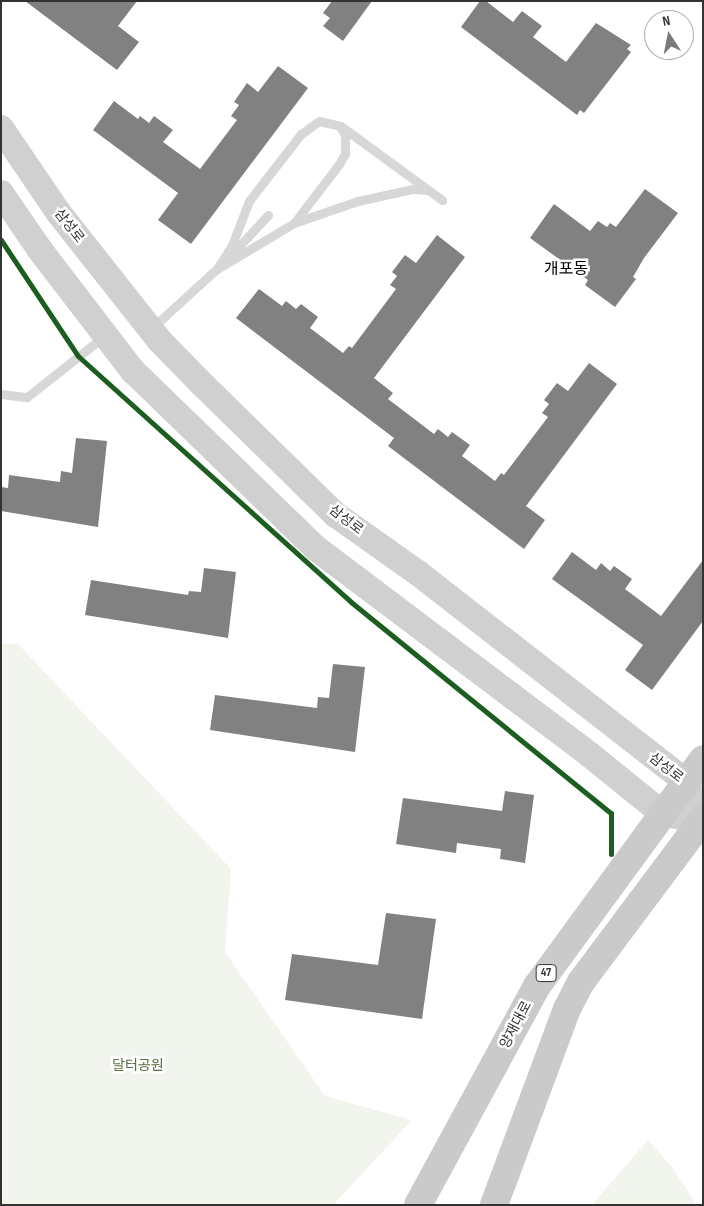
<!DOCTYPE html>
<html>
<head>
<meta charset="utf-8">
<style>
  body { margin:0 }
  #map { position:relative; width:704px; height:1206px; overflow:hidden; background:#fff; font-family:"Sofia Sans Condensed","Noto Sans KR",sans-serif }
  div>[style] { position:absolute }
  .green>* { inset:0; background:#f1f5ed }
  .building>* { inset:0; background:#818181 }
  .lane>* { height:9px; margin:-4.5px; padding:0 4.5px; transform-origin:4.5px; border-radius:4.5px; background:#d7d7d7 }
  .secondary>* { height:26px; margin:-13px; padding:0 13px; transform-origin:13px; border-radius:13px; background:#d0d0d0 }
  .primary>* { height:28px; margin:-14px; padding:0 14px; transform-origin:14px; border-radius:14px; background:#cacaca }
  .cycleway>* { height:5px; margin:-2.5px; padding:0 2.5px; transform-origin:2.5px; border-radius:2.5px; background:#1b5e20 }
  span { translate:-50% -50%; white-space:nowrap; text-align:center; line-height:1.15; -webkit-text-stroke:5px #fff; paint-order:stroke }
  .shield-label span { padding:1px 4px; background:#fff; border:1px solid; border-radius:4px; -webkit-text-stroke-width:0 }
  .shield-label { font-size:12px; color:#333; font-weight:700 }
  .street-label { font-size:14px; color:#333 }
  .park-label { font-size:14px; color:#56703f }
  .quarter-label { font-size:16px; color:#000 }
  .frame { position:absolute; inset:0; border:2px solid #333; pointer-events:none }
  .north { position:absolute; left:644px; top:10px; width:50px; height:50px; box-sizing:border-box; background:#fff; border:1px solid #adadad; border-radius:50%; rotate:349deg; font-size:14px; font-weight:700; line-height:20px; text-align:center; color:#333 }
  .north::after { content:''; display:block; margin:auto; width:18px; height:22px; background:#7a7a7a; clip-path:polygon(50% 0,100% 100%,50% 72%,0 100%) }
</style>
</head>
<body>
<div id="map">
  <div class="green">
    <i style="clip-path:polygon(17px 643px,231px 869px,225px 952px,325px 1096px,412px 1120px,333px 1205px,1px 1205px,1px 645px)"></i>
    <i style="clip-path:polygon(648px 1140px,672px 1167px,697px 1205px,592px 1205px)"></i>
  </div>
  <div class="building">
    <i style="clip-path:polygon(25px 1px,137px 1px,118px 26px,139px 42px,117px 70px)"></i>
    <i style="clip-path:polygon(332px 1px,372px 1px,343px 41px,323px 26px,330px 18px,323px 13px)"></i>
    <i style="clip-path:polygon(480px 1px,486px 1px,513px 22px,522px 11px,542px 26px,533px 37px,566px 62px,596px 23px,631px 45px,627px 49px,631px 52px,584px 113px,580px 110px,577px 115px,461px 27px)"></i>
    <i style="clip-path:polygon(278px 66px,308px 88px,191px 244px,158px 220px,178px 193px,93px 130px,114px 101px,138px 119px,140px 116px,149px 123px,154px 116px,173px 130px,163px 142px,200px 169px,237px 120px,231px 116px,239px 105px,234px 102px,247px 83px,258px 92px)"></i>
    <i style="clip-path:polygon(645px 189px,678px 213px,644px 258px,633px 277px,636px 279px,615px 307px,585px 285px,588px 280px,530px 238px,554px 204px,590px 231px,598px 221px,607px 227px,610px 223px,616px 227px)"></i>
    <i style="clip-path:polygon(437px 235px,465px 257px,374px 378px,393px 393px,388px 399px,434px 434px,438px 429px,448px 437px,452px 432px,470px 445px,462px 456px,495px 481px,501px 473px,504px 475px,548px 417px,542px 413px,549px 404px,544px 400px,557px 383px,568px 391px,589px 363px,617px 384px,526px 506px,545px 520px,524px 549px,388px 446px,394px 438px,236px 318px,259px 289px,282px 306px,286px 301px,296px 309px,301px 304px,318px 317px,310px 328px,343px 353px,349px 346px,352px 348px,396px 289px,390px 285px,397px 276px,392px 272px,405px 255px,416px 263px)"></i>
    <i style="clip-path:polygon(76px 438px,107px 441px,98px 527px,1px 511px,1px 487px,8px 488px,9px 475px,60px 482px,61px 471px,72px 473px)"></i>
    <i style="clip-path:polygon(572px 552px,596px 570px,601px 563px,610px 571px,614px 566px,632px 579px,625px 589px,661px 616px,703px 560px,703px 621px,652px 690px,625px 670px,643px 645px,552px 579px)"></i>
    <i style="clip-path:polygon(204px 568px,236px 572px,228px 638px,85px 615px,91px 580px,188px 595px,189px 591px,201px 592px)"></i>
    <i style="clip-path:polygon(333px 664px,365px 667px,355px 752px,210px 730px,215px 695px,317px 708px,318px 697px,329px 698px)"></i>
    <i style="clip-path:polygon(505px 791px,534px 795px,525px 863px,500px 859px,501px 849px,457px 843px,456px 853px,396px 844px,403px 798px,502px 811px)"></i>
    <i style="clip-path:polygon(386px 913px,436px 919px,422px 1019px,285px 1000px,292px 954px,378px 965px)"></i>
  </div>
  <div class="lane">
    <i style="left:319px;top:121px;width:22px;rotate:13deg"></i>
    <i style="left:340px;top:126px;width:10px;rotate:61deg"></i>
    <i style="left:345px;top:135px;width:19px;rotate:90deg"></i>
    <i style="left:345px;top:154px;width:12px;rotate:121deg"></i>
    <i style="left:339px;top:164px;width:74px;rotate:127.3deg"></i>
    <i style="left:294px;top:223px;width:90px;rotate:149.1deg"></i>
    <i style="left:217px;top:269px;width:28px;rotate:-58deg"></i>
    <i style="left:232px;top:245px;width:47px;rotate:-68.9deg"></i>
    <i style="left:249px;top:201px;width:85px;rotate:-52.2deg"></i>
    <i style="left:301px;top:134px;width:22px;rotate:-36deg"></i>
    <i style="left:342px;top:127px;width:124px;rotate:36.1deg"></i>
    <i style="left:294px;top:223px;width:68px;rotate:-19deg"></i>
    <i style="left:358px;top:201px;width:55px;rotate:-12.5deg"></i>
    <i style="left:412px;top:189px;width:16px;rotate:4deg"></i>
    <i style="left:230px;top:256px;width:56px;rotate:-47.2deg"></i>
    <i style="left:153px;top:327px;width:92px;rotate:-42.4deg"></i>
    <i style="left:1px;top:394px;width:26px;rotate:7deg"></i>
    <i style="left:27px;top:397px;width:97px;rotate:-38.3deg"></i>
  </div>
  <div class="secondary">
    <i style="left:1px;top:128px;width:102px;rotate:55.8deg"></i>
    <i style="left:58px;top:212px;width:163px;rotate:51.7deg"></i>
    <i style="left:159px;top:340px;width:59px;rotate:45.7deg"></i>
    <i style="left:200px;top:382px;width:190px;rotate:44.4deg"></i>
    <i style="left:336px;top:515px;width:100px;rotate:35.3deg"></i>
    <i style="left:418px;top:573px;width:340px;rotate:37.9deg"></i>
    <i style="left:686px;top:782px;width:41px;rotate:67.2deg"></i>
    <i style="left:1px;top:193px;width:69px;rotate:55.6deg"></i>
    <i style="left:40px;top:250px;width:153px;rotate:52.5deg"></i>
    <i style="left:133px;top:371px;width:256px;rotate:44.1deg"></i>
    <i style="left:317px;top:549px;width:342px;rotate:37deg"></i>
    <i style="left:590px;top:755px;width:94px;rotate:38.9deg"></i>
    <i style="left:663px;top:814px;width:39px;rotate:9deg"></i>
  </div>
  <div class="primary">
    <i style="left:418px;top:1205px;width:249px;rotate:-61.5deg"></i>
    <i style="left:537px;top:986px;width:281px;rotate:-53.8deg"></i>
    <i style="left:494px;top:1205px;width:209px;rotate:-69.6deg"></i>
    <i style="left:567px;top:1009px;width:30px;rotate:-63deg"></i>
    <i style="left:581px;top:982px;width:204px;rotate:-53.2deg"></i>
  </div>
  <div class="cycleway">
    <i style="left:1px;top:240px;width:139px;rotate:56.4deg"></i>
    <i style="left:78px;top:356px;width:367px;rotate:42deg"></i>
    <i style="left:351px;top:602px;width:335px;rotate:39.1deg"></i>
    <i style="left:611px;top:813px;width:41px;rotate:90deg"></i>
  </div>
  <div class="shield-label">
    <span style="left:546px;top:973px">47</span>
  </div>
  <div class="street-label">
    <span style="left:69px;top:226px;rotate:52deg">삼성로</span>
    <span style="left:346px;top:520px;rotate:38deg">삼성로</span>
    <span style="left:666px;top:768px;rotate:38deg">삼성로</span>
    <span style="left:516px;top:1025px;rotate:-62deg">양재대로</span>
  </div>
  <div class="park-label">
    <span style="left:138px;top:1066px">달터공원</span>
  </div>
  <div class="quarter-label">
    <span style="left:566px;top:270px">개포동</span>
  </div>
  <div class="frame"></div>
  <div class="north">N</div>
</div>
</body>
</html>
